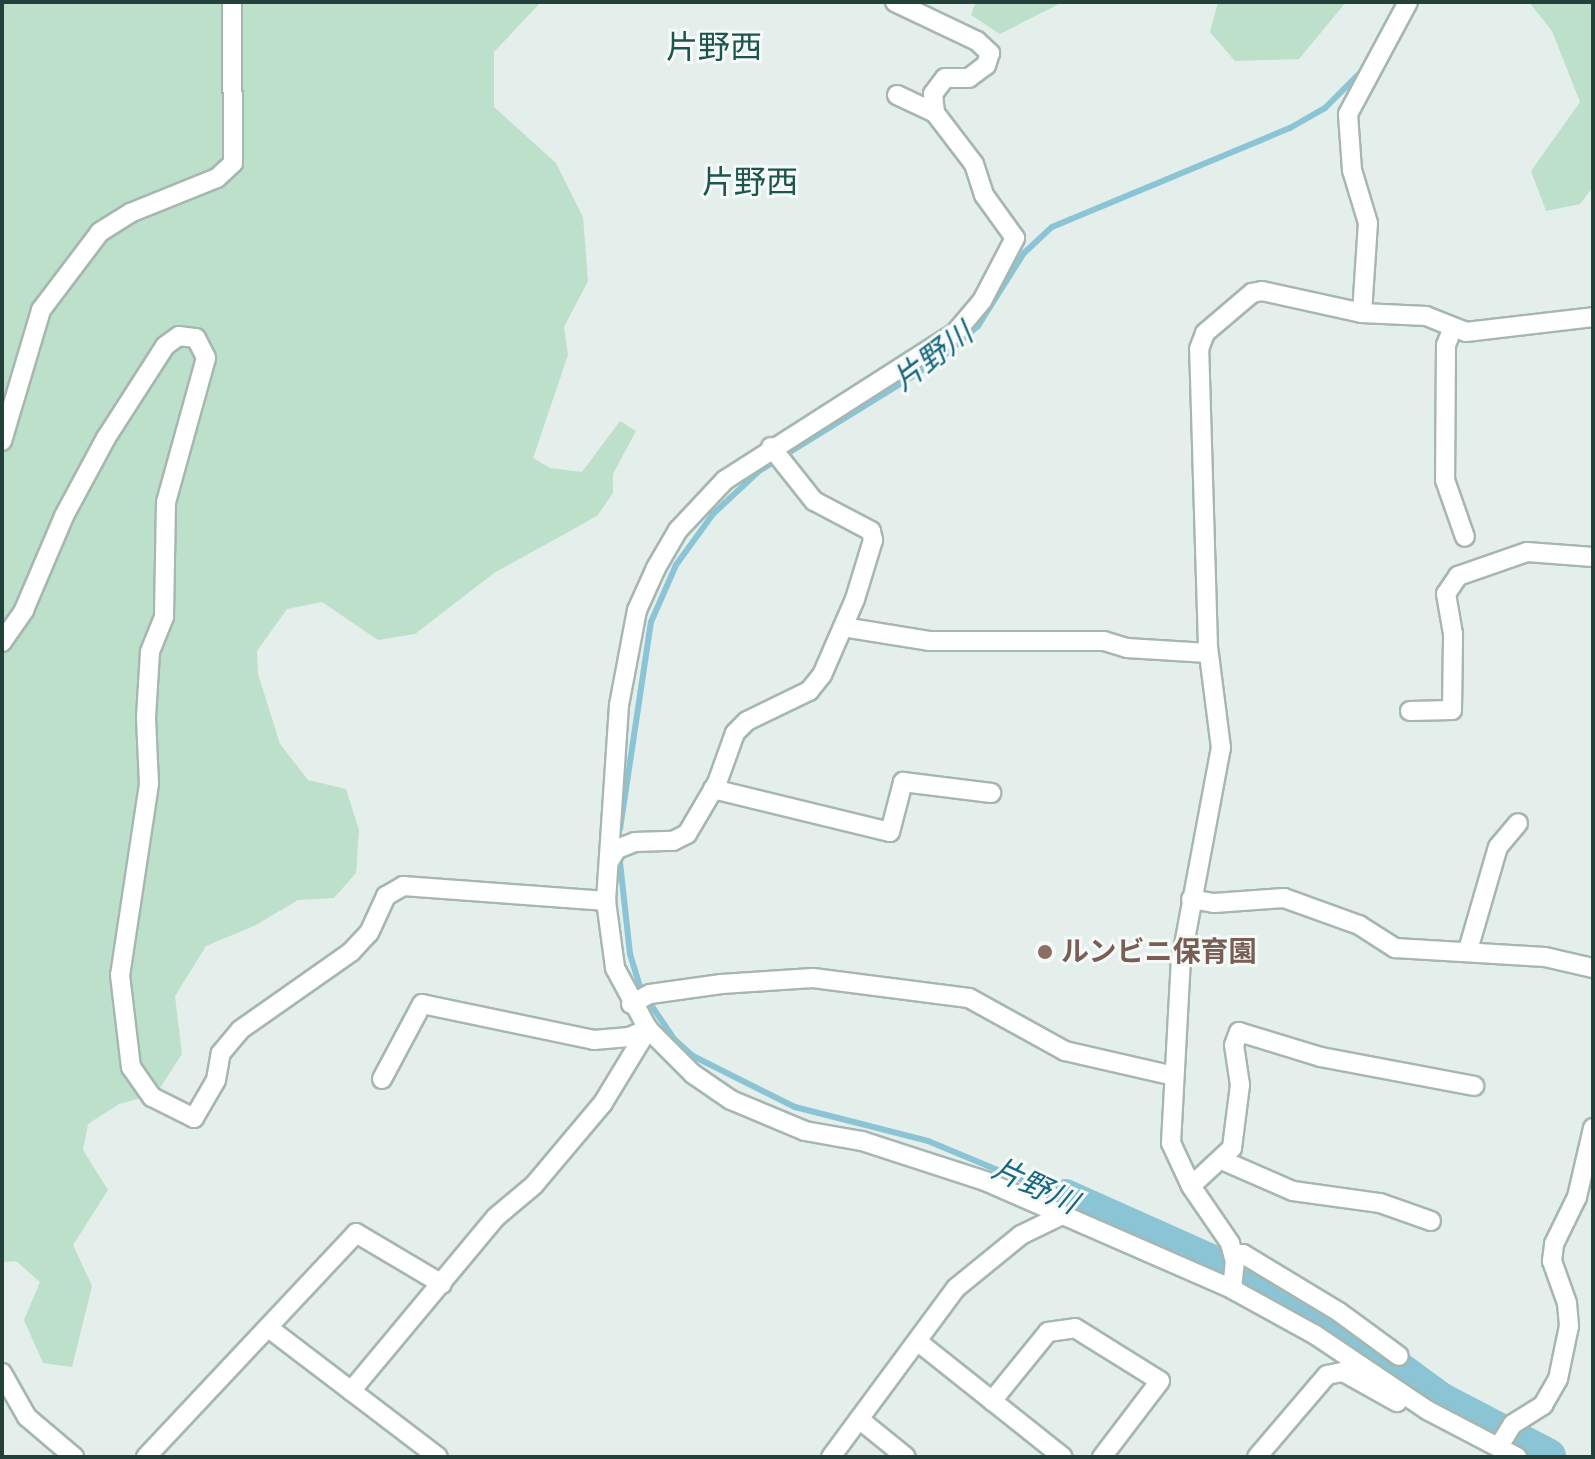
<!DOCTYPE html>
<html>
<head>
<meta charset="utf-8">
<style>
  body { margin:0 }
  #map { position:relative; width:1595px; height:1459px; overflow:hidden; background:#e4eeea; font-family:"DejaVu Sans","Noto Sans JP",sans-serif }
  div>[style] { position:absolute }
  .green>* { inset:0; background:#bce0c9 }
  .stream>* { height:6px; margin:-3px; padding:0 3px; transform-origin:3px; border-radius:3px; background:#8ac4d5 }
  .river>* { height:38px; margin:-19px; padding:0 19px; transform-origin:19px; border-radius:19px; background:#8ac4d5 }
  .roads { filter:drop-shadow(2px 0 #a6b7b2) drop-shadow(-2px 0 #a6b7b2) drop-shadow(0 2px #a6b7b2) drop-shadow(0 -2px #a6b7b2) }
  .minor>* { height:18px; margin:-9px; padding:0 9px; transform-origin:9px; border-radius:9px; background:#fff }
  .dots>* { width:22px; height:22px; translate:-50% -50%; box-sizing:border-box; border:4px solid #f5faf8; border-radius:50% }
  span { translate:-50% -50%; white-space:nowrap; text-align:center; line-height:1.15; -webkit-text-stroke:6px #f5faf8; paint-order:stroke }
  .education-label { font-size:28px; color:#785e54; font-weight:700 }
  .left { translate:0 -50%; text-align:left }
  .water-label { font-size:30px; color:#196780; font-style:italic }
  .quarter-label { font-size:32px; color:#1d544b }
  .frame { position:absolute; inset:0; border:4px solid #22413b; pointer-events:none }
</style>
</head>
<body>
<div id="map">
  <div class="green">
    <i style="clip-path:polygon(2px 2px,541px 2px,494px 52px,494px 107px,556px 163px,583px 217px,588px 281px,564px 327px,568px 355px,533px 458px,550px 468px,582px 472px,620px 421px,636px 431px,613px 474px,613px 493px,597px 516px,494px 573px,415px 634px,378px 640px,322px 602px,287px 609px,257px 651px,258px 674px,280px 744px,308px 780px,346px 789px,359px 830px,356px 873px,334px 898px,298px 900px,254px 926px,206px 946px,175px 996px,182px 1054px,156px 1094px,119px 1104px,88px 1124px,83px 1150px,108px 1190px,73px 1245px,92px 1286px,72px 1367px,43px 1363px,24px 1320px,40px 1282px,16px 1261px,2px 1262px)"></i>
    <i style="clip-path:polygon(976px 2px,1063px 2px,1000px 34px,971px 15px)"></i>
    <i style="clip-path:polygon(1218px 2px,1346px 2px,1299px 59px,1235px 61px,1210px 32px)"></i>
    <i style="clip-path:polygon(1529px 2px,1593px 2px,1593px 187px,1580px 204px,1546px 211px,1531px 171px,1580px 102px,1552px 31px)"></i>
  </div>
  <div class="stream">
    <i style="left:620px;top:829px;width:209px;rotate:-81.5deg"></i>
    <i style="left:651px;top:622px;width:62px;rotate:-66.3deg"></i>
    <i style="left:676px;top:565px;width:63px;rotate:-54deg"></i>
    <i style="left:713px;top:514px;width:63px;rotate:-43.1deg"></i>
    <i style="left:759px;top:471px;width:211px;rotate:-31.7deg"></i>
    <i style="left:939px;top:360px;width:52px;rotate:-41.1deg"></i>
    <i style="left:978px;top:326px;width:86px;rotate:-57.8deg"></i>
    <i style="left:1024px;top:253px;width:38px;rotate:-43deg"></i>
    <i style="left:1052px;top:227px;width:258px;rotate:-22.6deg"></i>
    <i style="left:1290px;top:128px;width:40px;rotate:-29.7deg"></i>
    <i style="left:1325px;top:108px;width:51px;rotate:-45deg"></i>
    <i style="left:620px;top:862px;width:93px;rotate:83.8deg"></i>
    <i style="left:630px;top:954px;width:38px;rotate:73deg"></i>
    <i style="left:641px;top:990px;width:59px;rotate:56deg"></i>
    <i style="left:674px;top:1039px;width:25px;rotate:42deg"></i>
    <i style="left:693px;top:1056px;width:114px;rotate:26.6deg"></i>
    <i style="left:795px;top:1107px;width:137px;rotate:14.3deg"></i>
    <i style="left:928px;top:1141px;width:148px;rotate:22.6deg"></i>
  </div>
  <div class="river">
    <i style="left:1065px;top:1198px;width:206px;rotate:24.1deg"></i>
    <i style="left:1253px;top:1282px;width:101px;rotate:27.8deg"></i>
    <i style="left:1342px;top:1329px;width:122px;rotate:36.3deg"></i>
    <i style="left:1440px;top:1401px;width:121px;rotate:27.6deg"></i>
  </div>
  <div class="roads">
    <div class="minor">
      <i style="left:895px;top:2px;width:91px;rotate:25.4deg"></i>
      <i style="left:977px;top:41px;width:18px;rotate:43deg"></i>
      <i style="left:990px;top:53px;width:13px;rotate:108deg"></i>
      <i style="left:986px;top:65px;width:21px;rotate:143deg"></i>
      <i style="left:969px;top:78px;width:24px;rotate:180deg"></i>
      <i style="left:945px;top:78px;width:20px;rotate:127deg"></i>
      <i style="left:933px;top:94px;width:19px;rotate:84deg"></i>
      <i style="left:935px;top:113px;width:64px;rotate:52.6deg"></i>
      <i style="left:974px;top:164px;width:33px;rotate:72deg"></i>
      <i style="left:984px;top:195px;width:53px;rotate:54.2deg"></i>
      <i style="left:1015px;top:238px;width:71px;rotate:117.6deg"></i>
      <i style="left:982px;top:301px;width:42px;rotate:130.2deg"></i>
      <i style="left:955px;top:333px;width:273px;rotate:147.4deg"></i>
      <i style="left:725px;top:480px;width:69px;rotate:133.2deg"></i>
      <i style="left:678px;top:530px;width:44px;rotate:120.1deg"></i>
      <i style="left:656px;top:568px;width:46px;rotate:114.3deg"></i>
      <i style="left:637px;top:610px;width:97px;rotate:100.7deg"></i>
      <i style="left:619px;top:705px;width:196px;rotate:93.8deg"></i>
      <i style="left:606px;top:901px;width:68px;rotate:82.3deg"></i>
      <i style="left:615px;top:968px;width:69px;rotate:61.6deg"></i>
      <i style="left:648px;top:1029px;width:64px;rotate:45deg"></i>
      <i style="left:693px;top:1074px;width:46px;rotate:34.4deg"></i>
      <i style="left:731px;top:1100px;width:80px;rotate:22.7deg"></i>
      <i style="left:805px;top:1131px;width:58px;rotate:10deg"></i>
      <i style="left:862px;top:1141px;width:129px;rotate:18deg"></i>
      <i style="left:985px;top:1181px;width:270px;rotate:23.6deg"></i>
      <i style="left:1232px;top:1289px;width:94px;rotate:28.8deg"></i>
      <i style="left:1314px;top:1334px;width:136px;rotate:33.9deg"></i>
      <i style="left:1427px;top:1410px;width:102px;rotate:27.6deg"></i>
      <i style="left:897px;top:95px;width:42px;rotate:25.3deg"></i>
      <i style="left:1362px;top:313px;width:90px;rotate:-86.2deg"></i>
      <i style="left:1368px;top:223px;width:55px;rotate:-106.8deg"></i>
      <i style="left:1352px;top:170px;width:56px;rotate:-94.1deg"></i>
      <i style="left:1348px;top:114px;width:127px;rotate:-61.8deg"></i>
      <i style="left:1452px;top:330px;width:16px;rotate:112deg"></i>
      <i style="left:1446px;top:345px;width:135px;rotate:90.4deg"></i>
      <i style="left:1445px;top:480px;width:60px;rotate:70.7deg"></i>
      <i style="left:2px;top:441px;width:137px;rotate:-73.4deg"></i>
      <i style="left:41px;top:310px;width:98px;rotate:-52.9deg"></i>
      <i style="left:100px;top:232px;width:36px;rotate:-32deg"></i>
      <i style="left:130px;top:213px;width:94px;rotate:-21.9deg"></i>
      <i style="left:217px;top:178px;width:22px;rotate:-43deg"></i>
      <i style="left:233px;top:163px;width:161px;rotate:-90.4deg"></i>
      <i style="left:843px;top:627px;width:87px;rotate:9.2deg"></i>
      <i style="left:929px;top:641px;width:175px"></i>
      <i style="left:1104px;top:641px;width:24px;rotate:17deg"></i>
      <i style="left:1127px;top:648px;width:81px;rotate:3.5deg"></i>
      <i style="left:2px;top:642px;width:39px;rotate:-55deg"></i>
      <i style="left:24px;top:610px;width:102px;rotate:-66.9deg"></i>
      <i style="left:64px;top:516px;width:89px;rotate:-61.7deg"></i>
      <i style="left:106px;top:438px;width:109px;rotate:-57.3deg"></i>
      <i style="left:165px;top:346px;width:17px;rotate:-36deg"></i>
      <i style="left:179px;top:336px;width:17px;rotate:7deg"></i>
      <i style="left:196px;top:338px;width:22px;rotate:63deg"></i>
      <i style="left:206px;top:358px;width:149px;rotate:105.5deg"></i>
      <i style="left:166px;top:502px;width:115px;rotate:91deg"></i>
      <i style="left:164px;top:617px;width:38px;rotate:112deg"></i>
      <i style="left:150px;top:652px;width:66px;rotate:93.5deg"></i>
      <i style="left:146px;top:718px;width:66px;rotate:87.4deg"></i>
      <i style="left:149px;top:784px;width:193px;rotate:98.6deg"></i>
      <i style="left:120px;top:975px;width:93px;rotate:83.2deg"></i>
      <i style="left:131px;top:1067px;width:37px;rotate:55deg"></i>
      <i style="left:152px;top:1097px;width:47px;rotate:26.6deg"></i>
      <i style="left:194px;top:1118px;width:44px;rotate:-59.9deg"></i>
      <i style="left:216px;top:1080px;width:27px;rotate:-80deg"></i>
      <i style="left:221px;top:1053px;width:30px;rotate:-50deg"></i>
      <i style="left:240px;top:1030px;width:136px;rotate:-35.1deg"></i>
      <i style="left:351px;top:952px;width:26px;rotate:-47deg"></i>
      <i style="left:369px;top:933px;width:41px;rotate:-65.3deg"></i>
      <i style="left:386px;top:896px;width:20px;rotate:-30deg"></i>
      <i style="left:403px;top:886px;width:204px;rotate:4.2deg"></i>
      <i style="left:1410px;top:711px;width:42px;rotate:-1.4deg"></i>
      <i style="left:1452px;top:710px;width:76px;rotate:-89.2deg"></i>
      <i style="left:1453px;top:634px;width:41px;rotate:-99.9deg"></i>
      <i style="left:1446px;top:594px;width:22px;rotate:-56deg"></i>
      <i style="left:1458px;top:576px;width:73px;rotate:-19.2deg"></i>
      <i style="left:1527px;top:552px;width:66px;rotate:4.3deg"></i>
      <i style="left:713px;top:789px;width:182px;rotate:13.7deg"></i>
      <i style="left:890px;top:832px;width:52px;rotate:-75.4deg"></i>
      <i style="left:903px;top:782px;width:89px;rotate:7.1deg"></i>
      <i style="left:610px;top:860px;width:13px;rotate:-58deg"></i>
      <i style="left:617px;top:849px;width:19px;rotate:-21deg"></i>
      <i style="left:635px;top:842px;width:38px;rotate:-2deg"></i>
      <i style="left:673px;top:841px;width:16px;rotate:-27deg"></i>
      <i style="left:687px;top:834px;width:59px;rotate:-59.5deg"></i>
      <i style="left:717px;top:783px;width:53px;rotate:-70.2deg"></i>
      <i style="left:735px;top:733px;width:17px;rotate:-45deg"></i>
      <i style="left:747px;top:721px;width:69px;rotate:-25.8deg"></i>
      <i style="left:809px;top:691px;width:21px;rotate:-51deg"></i>
      <i style="left:822px;top:675px;width:83px;rotate:-66.5deg"></i>
      <i style="left:855px;top:599px;width:62px;rotate:-73deg"></i>
      <i style="left:873px;top:540px;width:9px;rotate:-103deg"></i>
      <i style="left:871px;top:531px;width:64px;rotate:-152.2deg"></i>
      <i style="left:814px;top:501px;width:69px;rotate:-128.5deg"></i>
      <i style="left:1191px;top:899px;width:23px;rotate:10deg"></i>
      <i style="left:1214px;top:903px;width:70px;rotate:-4.1deg"></i>
      <i style="left:1284px;top:898px;width:80px;rotate:19.8deg"></i>
      <i style="left:1359px;top:925px;width:43px;rotate:32.6deg"></i>
      <i style="left:1395px;top:948px;width:150px;rotate:3.4deg"></i>
      <i style="left:1545px;top:957px;width:49px;rotate:12.9deg"></i>
      <i style="left:1468px;top:950px;width:107px;rotate:-73.8deg"></i>
      <i style="left:1498px;top:847px;width:31px;rotate:-50deg"></i>
      <i style="left:631px;top:1004px;width:21px;rotate:-28deg"></i>
      <i style="left:650px;top:994px;width:72px;rotate:-8deg"></i>
      <i style="left:721px;top:984px;width:92px;rotate:-3.7deg"></i>
      <i style="left:813px;top:978px;width:157px;rotate:7.3deg"></i>
      <i style="left:969px;top:998px;width:110px;rotate:28.9deg"></i>
      <i style="left:1065px;top:1051px;width:112px;rotate:12.9deg"></i>
      <i style="left:382px;top:1079px;width:85px;rotate:-61.9deg"></i>
      <i style="left:422px;top:1004px;width:176px;rotate:11.8deg"></i>
      <i style="left:594px;top:1040px;width:35px;rotate:-5deg"></i>
      <i style="left:629px;top:1037px;width:21px;rotate:-23deg"></i>
      <i style="left:1224px;top:1161px;width:75px;rotate:23.5deg"></i>
      <i style="left:1293px;top:1191px;width:88px;rotate:7.9deg"></i>
      <i style="left:1380px;top:1203px;width:54px;rotate:19.4deg"></i>
      <i style="left:1191px;top:1186px;width:56px;rotate:-42.8deg"></i>
      <i style="left:1232px;top:1148px;width:64px;rotate:-82.8deg"></i>
      <i style="left:1240px;top:1085px;width:40px;rotate:-98.5deg"></i>
      <i style="left:1234px;top:1045px;width:14px;rotate:-69deg"></i>
      <i style="left:1239px;top:1032px;width:86px;rotate:17deg"></i>
      <i style="left:1321px;top:1057px;width:156px;rotate:10.7deg"></i>
      <i style="left:1235px;top:1255px;width:8px;rotate:-7deg"></i>
      <i style="left:1243px;top:1254px;width:112px;rotate:31.1deg"></i>
      <i style="left:1339px;top:1312px;width:74px;rotate:36.3deg"></i>
      <i style="left:1232px;top:1289px;width:27px;rotate:-84deg"></i>
      <i style="left:1235px;top:1262px;width:20px;rotate:-105deg"></i>
      <i style="left:1230px;top:1243px;width:69px;rotate:-124.4deg"></i>
      <i style="left:1191px;top:1186px;width:47px;rotate:-114.9deg"></i>
      <i style="left:1171px;top:1143px;width:182px;rotate:-86.9deg"></i>
      <i style="left:1181px;top:961px;width:217px;rotate:-79.4deg"></i>
      <i style="left:1221px;top:748px;width:102px;rotate:-97.3deg"></i>
      <i style="left:1208px;top:647px;width:298px;rotate:-91.7deg"></i>
      <i style="left:1199px;top:349px;width:17px;rotate:-69deg"></i>
      <i style="left:1205px;top:333px;width:62px;rotate:-40.4deg"></i>
      <i style="left:1252px;top:293px;width:10px;rotate:-11deg"></i>
      <i style="left:1262px;top:291px;width:102px;rotate:12.4deg"></i>
      <i style="left:1362px;top:313px;width:64px;rotate:2.7deg"></i>
      <i style="left:1426px;top:316px;width:43px;rotate:21.8deg"></i>
      <i style="left:1466px;top:332px;width:128px;rotate:-6.7deg"></i>
      <i style="left:270px;top:1329px;width:211px;rotate:37.3deg"></i>
      <i style="left:917px;top:1341px;width:186px;rotate:38.5deg"></i>
      <i style="left:2px;top:1373px;width:51px;rotate:60.4deg"></i>
      <i style="left:27px;top:1417px;width:62px;rotate:40.4deg"></i>
      <i style="left:351px;top:1391px;width:226px;rotate:-50.2deg"></i>
      <i style="left:496px;top:1217px;width:50px;rotate:-40.1deg"></i>
      <i style="left:534px;top:1185px;width:107px;rotate:-49.9deg"></i>
      <i style="left:603px;top:1103px;width:87px;rotate:-58.7deg"></i>
      <i style="left:992px;top:1401px;width:89px;rotate:-50.9deg"></i>
      <i style="left:1048px;top:1332px;width:27px;rotate:-8deg"></i>
      <i style="left:1075px;top:1328px;width:100px;rotate:31.9deg"></i>
      <i style="left:1160px;top:1381px;width:96px;rotate:127.3deg"></i>
      <i style="left:859px;top:1419px;width:60px;rotate:39deg"></i>
      <i style="left:1499px;top:1446px;width:26px;rotate:-58deg"></i>
      <i style="left:1513px;top:1424px;width:36px;rotate:-32deg"></i>
      <i style="left:1543px;top:1405px;width:30px;rotate:-60deg"></i>
      <i style="left:1558px;top:1379px;width:54px;rotate:-78.3deg"></i>
      <i style="left:1569px;top:1326px;width:23px;rotate:-95deg"></i>
      <i style="left:1567px;top:1303px;width:45px;rotate:-109.7deg"></i>
      <i style="left:1552px;top:1261px;width:17px;rotate:-83deg"></i>
      <i style="left:1554px;top:1244px;width:52px;rotate:-63.9deg"></i>
      <i style="left:1577px;top:1197px;width:71px;rotate:-76.9deg"></i>
      <i style="left:146px;top:1457px;width:307px;rotate:-46.8deg"></i>
      <i style="left:356px;top:1233px;width:100px;rotate:30.7deg"></i>
      <i style="left:831px;top:1457px;width:210px;rotate:-53.5deg"></i>
      <i style="left:956px;top:1288px;width:84px;rotate:-39.2deg"></i>
      <i style="left:1021px;top:1235px;width:46px;rotate:-26deg"></i>
      <i style="left:1257px;top:1457px;width:108px;rotate:-49.5deg"></i>
      <i style="left:1327px;top:1375px;width:16px;rotate:-11deg"></i>
      <i style="left:1343px;top:1372px;width:62px;rotate:29.1deg"></i>
    </div>
  </div>
  <div class="dots">
    <i style="left:1045px;top:952px;background:#8d6e63"></i>
  </div>
  <div class="education-label">
    <span class="left" style="left:1061px;top:952px">ルンビニ保育園</span>
  </div>
  <div class="water-label">
    <span style="left:933px;top:357px;rotate:-37deg">片野川</span>
    <span style="left:1035px;top:1186px;rotate:25deg">片野川</span>
  </div>
  <div class="quarter-label">
    <span style="left:714px;top:47px">片野西</span>
    <span style="left:750px;top:182px">片野西</span>
  </div>
  <div class="frame"></div>
</div>
</body>
</html>
